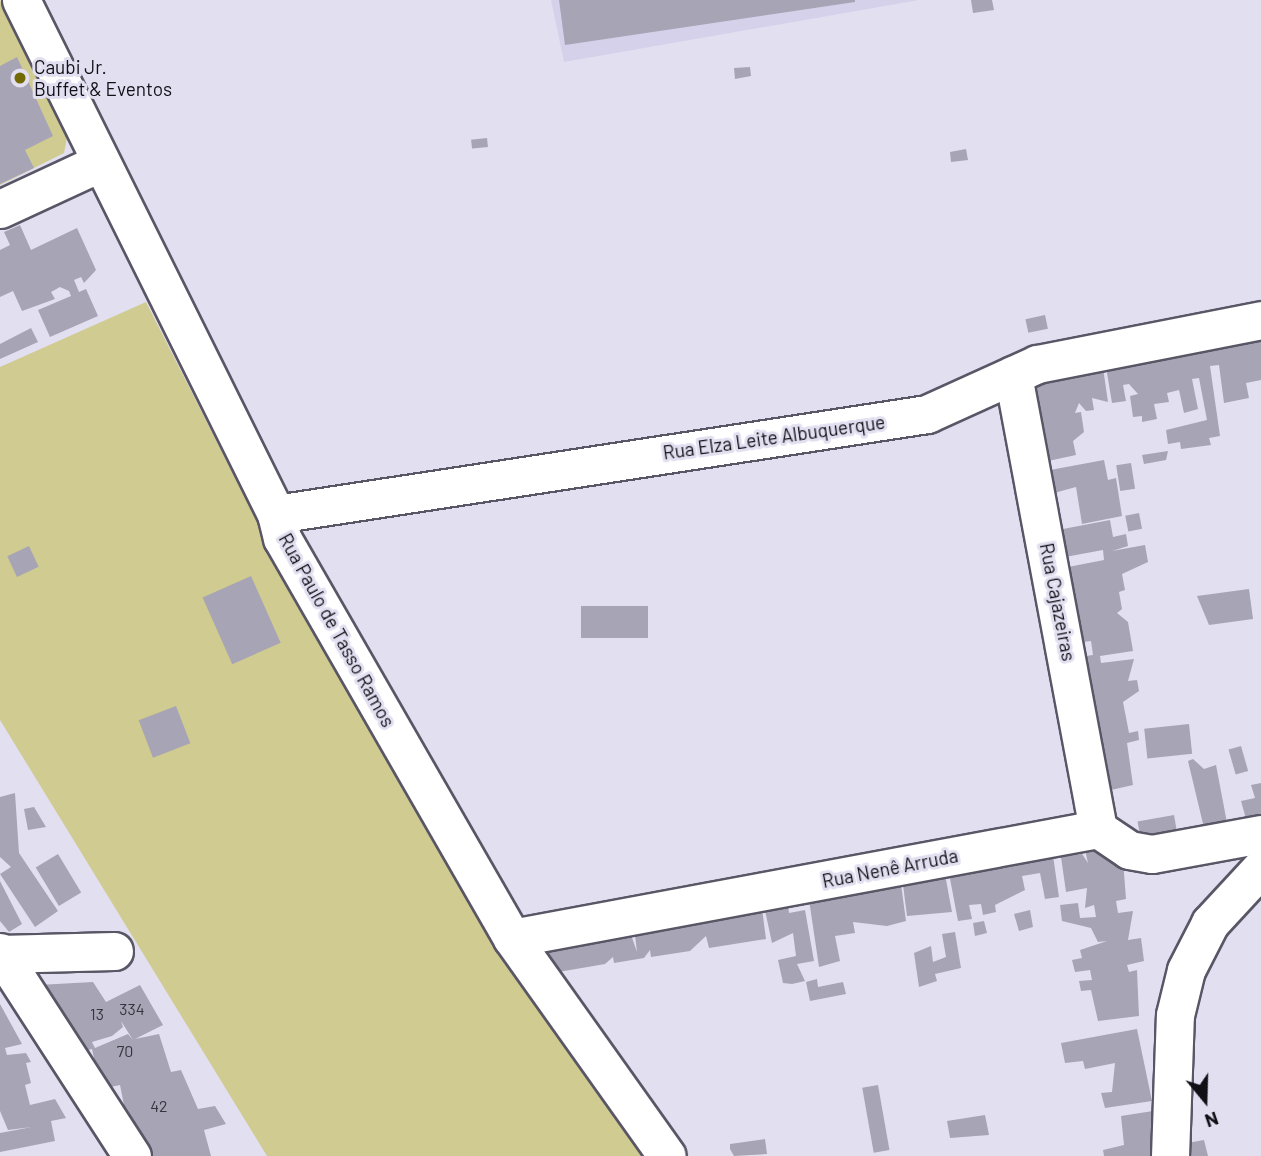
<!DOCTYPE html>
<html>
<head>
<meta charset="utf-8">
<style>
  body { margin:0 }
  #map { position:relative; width:1261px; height:1156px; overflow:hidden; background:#e2dff1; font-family:Barlow,sans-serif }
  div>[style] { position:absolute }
  .built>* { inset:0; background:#d5d1ea }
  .green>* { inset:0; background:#d0cb90 }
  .building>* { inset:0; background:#a7a4b5; transform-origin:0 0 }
  .roads { filter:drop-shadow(2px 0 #595666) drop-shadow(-2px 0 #595666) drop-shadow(0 2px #595666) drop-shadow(0 -2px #595666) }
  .minor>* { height:37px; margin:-18.5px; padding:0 18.5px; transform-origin:18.5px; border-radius:18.5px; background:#fff }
  .dots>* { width:19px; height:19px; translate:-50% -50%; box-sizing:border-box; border:4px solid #e2dff1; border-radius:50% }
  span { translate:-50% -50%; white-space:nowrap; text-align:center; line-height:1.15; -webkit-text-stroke:6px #e2dff1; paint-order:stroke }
  .number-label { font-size:16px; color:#36353e }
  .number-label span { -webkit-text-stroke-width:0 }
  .poi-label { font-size:19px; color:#111016 }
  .left { translate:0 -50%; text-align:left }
  .street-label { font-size:19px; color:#111016 }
  .north { position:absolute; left:1170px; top:1065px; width:70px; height:70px; -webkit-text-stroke:5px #e2dff1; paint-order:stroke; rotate:161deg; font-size:19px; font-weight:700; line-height:28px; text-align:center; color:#111016 }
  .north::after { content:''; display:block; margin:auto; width:24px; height:32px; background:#111016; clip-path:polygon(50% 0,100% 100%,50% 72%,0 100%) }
</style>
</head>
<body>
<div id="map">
  <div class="built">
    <i style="clip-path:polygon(551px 0,919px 0,564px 62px)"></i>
  </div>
  <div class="green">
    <i style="clip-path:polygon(0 0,67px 138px,64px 153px,0 185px)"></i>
    <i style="clip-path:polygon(146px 302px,267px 541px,642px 1156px,267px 1156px,0 720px,0 367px)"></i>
  </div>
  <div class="building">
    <i style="clip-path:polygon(559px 0,855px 0,855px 2px,565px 45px)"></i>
    <i style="clip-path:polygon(971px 0,992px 0,994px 10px,973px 13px)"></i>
    <i style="clip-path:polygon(17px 57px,53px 136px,25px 150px,34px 168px,0 184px,0 66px)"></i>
    <i style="clip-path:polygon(750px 67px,751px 76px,735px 79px,734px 68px)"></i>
    <i style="left:487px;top:138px;width:9px;height:16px;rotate:84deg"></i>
    <i style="clip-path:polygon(966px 149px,968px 160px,951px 162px,950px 152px)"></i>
    <i style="clip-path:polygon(20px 225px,31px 250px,77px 228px,96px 270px,84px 283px,81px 277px,74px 280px,79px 292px,86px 289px,98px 316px,50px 337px,38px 310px,71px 296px,69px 291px,60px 287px,51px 292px,55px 299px,22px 311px,13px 291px,0 297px,0 250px,10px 245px,4px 232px)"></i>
    <i style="left:1045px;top:315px;width:14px;height:20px;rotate:78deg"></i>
    <i style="clip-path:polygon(31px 328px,38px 342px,0 359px,0 344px)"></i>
    <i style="clip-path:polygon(1261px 332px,1261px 380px,1246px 383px,1249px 398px,1224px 403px,1219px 365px,1210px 366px,1220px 436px,1209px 438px,1211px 445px,1181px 449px,1180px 442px,1168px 444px,1166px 430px,1207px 420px,1199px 378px,1192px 379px,1198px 409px,1184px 413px,1179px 390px,1167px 393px,1169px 402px,1154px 404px,1157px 419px,1142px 422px,1142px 416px,1133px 417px,1130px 396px,1138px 394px,1129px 384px,1123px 385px,1126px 401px,1112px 403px,1105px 361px)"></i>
    <i style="clip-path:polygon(1102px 361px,1108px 402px,1092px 398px,1094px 410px,1086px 411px,1079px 403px,1075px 413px,1081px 412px,1084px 432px,1073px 441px,1076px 455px,1048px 461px,1030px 375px)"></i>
    <i style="clip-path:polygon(1168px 451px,1166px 460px,1144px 464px,1142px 455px)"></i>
    <i style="clip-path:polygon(1104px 460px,1108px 480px,1116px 478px,1122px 516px,1082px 524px,1076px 487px,1054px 493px,1050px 470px)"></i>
    <i style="left:1131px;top:463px;width:26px;height:15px;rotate:81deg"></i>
    <i style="left:1139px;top:513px;width:16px;height:14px;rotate:79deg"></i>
    <i style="clip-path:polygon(1110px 520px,1113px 537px,1126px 534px,1128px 546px,1112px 551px,1145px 545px,1148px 562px,1122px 574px,1125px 590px,1119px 592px,1122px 609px,1117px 613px,1128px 622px,1133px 651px,1100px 656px,1101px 663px,1134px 659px,1128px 681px,1137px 680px,1139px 691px,1123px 702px,1129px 733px,1138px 731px,1139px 740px,1127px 743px,1133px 785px,1111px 790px,1086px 656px,1093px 655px,1091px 641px,1083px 642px,1068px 567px,1104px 560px,1103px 550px,1065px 557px,1063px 529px)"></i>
    <i style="left:29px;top:546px;width:23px;height:24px;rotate:65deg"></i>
    <i style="left:251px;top:576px;width:73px;height:53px;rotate:66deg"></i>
    <i style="clip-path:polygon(1249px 589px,1253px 619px,1209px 625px,1197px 596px)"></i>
    <i style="left:648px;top:606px;width:32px;height:67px;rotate:90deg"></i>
    <i style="left:176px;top:706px;width:40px;height:40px;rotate:69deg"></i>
    <i style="left:1189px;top:724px;width:30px;height:45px;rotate:84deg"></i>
    <i style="left:1241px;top:746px;width:26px;height:13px;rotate:74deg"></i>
    <i style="clip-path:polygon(1193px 759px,1204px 769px,1216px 765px,1228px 828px,1204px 828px,1188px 761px)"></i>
    <i style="clip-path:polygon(1261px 783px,1261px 823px,1248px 826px,1241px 801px,1255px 798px,1251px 785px)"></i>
    <i style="clip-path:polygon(15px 793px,19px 853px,58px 911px,35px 927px,0 874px,11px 867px,0 857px,0 797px)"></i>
    <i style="clip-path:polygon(34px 807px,46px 827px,28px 830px,24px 809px)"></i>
    <i style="left:1174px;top:815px;width:23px;height:37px;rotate:80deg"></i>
    <i style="clip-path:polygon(1104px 842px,1108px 858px,1123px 860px,1126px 899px,1116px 901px,1118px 913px,1133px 911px,1128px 940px,1141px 938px,1144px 961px,1127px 965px,1129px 972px,1137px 970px,1139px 1016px,1098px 1021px,1091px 990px,1081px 991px,1079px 981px,1092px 980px,1090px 970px,1075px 972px,1072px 960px,1082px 958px,1080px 950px,1107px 941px,1098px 942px,1091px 928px,1062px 921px,1060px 905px,1078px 903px,1080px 918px,1096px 917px,1094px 905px,1085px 908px,1087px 888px,1066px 892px,1061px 857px,1082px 854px,1088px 863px,1084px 845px)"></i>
    <i style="clip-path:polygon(1052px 849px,1059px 897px,1045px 899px,1040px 873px,1022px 876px,1025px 890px,995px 905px,996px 912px,983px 915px,981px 904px,969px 905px,972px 919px,958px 921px,948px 868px,1003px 866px,1007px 856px)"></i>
    <i style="left:58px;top:854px;width:45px;height:26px;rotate:59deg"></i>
    <i style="clip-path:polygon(944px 869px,952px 912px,907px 916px,902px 877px)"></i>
    <i style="clip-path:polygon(900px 877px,906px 921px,887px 926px,853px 922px,855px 933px,835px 936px,840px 961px,819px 967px,808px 893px)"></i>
    <i style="clip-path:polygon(0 881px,22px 924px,9px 932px,0 921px)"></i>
    <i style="clip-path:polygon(787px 897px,789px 913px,805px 910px,814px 961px,797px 964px,805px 981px,792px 984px,783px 983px,778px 960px,796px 956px,793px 933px,772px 943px,763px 901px)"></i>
    <i style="clip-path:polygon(761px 901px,766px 939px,709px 948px,706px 936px,690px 951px,651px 957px,650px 950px,644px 958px,614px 963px,613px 957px,605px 964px,541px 975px,549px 963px,547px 950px,569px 934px,570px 948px,573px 940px,630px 932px,637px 952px,634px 926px,707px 910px,712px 925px,709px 910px)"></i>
    <i style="clip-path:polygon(1030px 910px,1033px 927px,1019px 931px,1014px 914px)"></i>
    <i style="clip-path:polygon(984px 921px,987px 933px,975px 936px,973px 923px)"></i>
    <i style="clip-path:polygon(955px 932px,961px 968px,935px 974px,937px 981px,919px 987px,914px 953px,931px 946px,933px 962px,946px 957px,942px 934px)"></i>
    <i style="clip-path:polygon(817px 979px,818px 987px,843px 982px,846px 994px,810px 1001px,806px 982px)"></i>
    <i style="clip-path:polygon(evenodd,93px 982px,106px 1002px,140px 985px,163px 1025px,135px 1039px,159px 1034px,171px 1072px,181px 1070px,198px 1109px,215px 1106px,226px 1124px,204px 1130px,211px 1156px,142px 1156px,134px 1124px,119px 1128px,107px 1109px,124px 1105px,120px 1085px,101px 1089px,92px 1049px,73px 1054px,38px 985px,93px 982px,121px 1021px,133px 1040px,128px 1034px,95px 1048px,92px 1042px,112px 1036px,123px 1027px,121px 1021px)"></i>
    <i style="clip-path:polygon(0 1004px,22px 1044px,5px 1048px,7px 1055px,26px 1053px,31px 1062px,26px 1063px,31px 1083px,25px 1085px,30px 1105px,55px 1099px,66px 1118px,51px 1121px,55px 1141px,0 1152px,0 1133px,32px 1127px,8px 1130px,0 1111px)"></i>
    <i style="clip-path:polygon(1137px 1029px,1152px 1101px,1105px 1108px,1101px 1093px,1112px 1092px,1115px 1063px,1085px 1069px,1083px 1061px,1065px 1063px,1061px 1043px)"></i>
    <i style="left:878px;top:1085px;width:66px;height:16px;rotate:80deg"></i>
    <i style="clip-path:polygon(1153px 1111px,1159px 1156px,1104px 1156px,1103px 1150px,1124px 1145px,1121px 1116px)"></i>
    <i style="clip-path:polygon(985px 1115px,989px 1135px,950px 1138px,947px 1121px)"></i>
    <i style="clip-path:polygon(765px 1139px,767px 1154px,734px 1156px,730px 1149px,730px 1144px)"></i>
    <i style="clip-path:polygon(1204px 1140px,1208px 1156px,1178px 1156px,1176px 1145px)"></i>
  </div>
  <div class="roads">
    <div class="minor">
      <i style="left:21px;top:0;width:574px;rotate:63.61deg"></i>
      <i style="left:276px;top:514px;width:25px;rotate:76deg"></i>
      <i style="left:282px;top:538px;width:461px;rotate:60.1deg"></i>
      <i style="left:512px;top:938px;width:267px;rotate:54.6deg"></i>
      <i style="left:0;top:209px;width:109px;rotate:-24.9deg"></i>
      <i style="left:1013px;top:375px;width:462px;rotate:79.4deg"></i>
      <i style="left:276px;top:514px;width:659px;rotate:-8.73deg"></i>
      <i style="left:927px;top:414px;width:121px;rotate:-24.4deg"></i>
      <i style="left:1037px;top:364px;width:228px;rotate:-11.1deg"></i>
      <i style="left:512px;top:938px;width:596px;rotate:-10.54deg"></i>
      <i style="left:1098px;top:829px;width:37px;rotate:34deg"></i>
      <i style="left:1129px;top:850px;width:23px;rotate:10deg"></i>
      <i style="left:1152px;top:854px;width:111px;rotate:-10.4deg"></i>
      <i style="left:0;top:952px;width:243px;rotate:57.1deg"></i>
      <i style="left:0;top:954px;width:114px;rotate:-1.5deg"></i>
      <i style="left:1170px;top:1156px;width:141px;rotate:-88deg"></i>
      <i style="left:1175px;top:1015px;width:46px;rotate:-76.3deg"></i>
      <i style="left:1186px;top:970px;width:53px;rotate:-62.9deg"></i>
      <i style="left:1210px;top:923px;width:75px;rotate:-47.2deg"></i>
    </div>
  </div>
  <div class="dots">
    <i style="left:20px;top:78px;background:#726900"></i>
  </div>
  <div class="number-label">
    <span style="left:132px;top:1009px">334</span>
    <span style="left:97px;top:1014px">13</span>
    <span style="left:125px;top:1051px">70</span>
    <span style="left:159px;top:1106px">42</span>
  </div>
  <div class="poi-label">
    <span class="left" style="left:34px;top:78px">Caubi Jr.<br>Buffet &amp; Eventos</span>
  </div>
  <div class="street-label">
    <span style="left:774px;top:437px;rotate:-8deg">Rua Elza Leite Albuquerque</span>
    <span style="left:1058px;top:602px;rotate:79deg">Rua Cajazeiras</span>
    <span style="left:337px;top:630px;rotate:61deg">Rua Paulo de Tasso Ramos</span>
    <span style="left:890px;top:868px;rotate:-11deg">Rua Nenê Arruda</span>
  </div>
  <div class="north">N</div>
</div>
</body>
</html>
